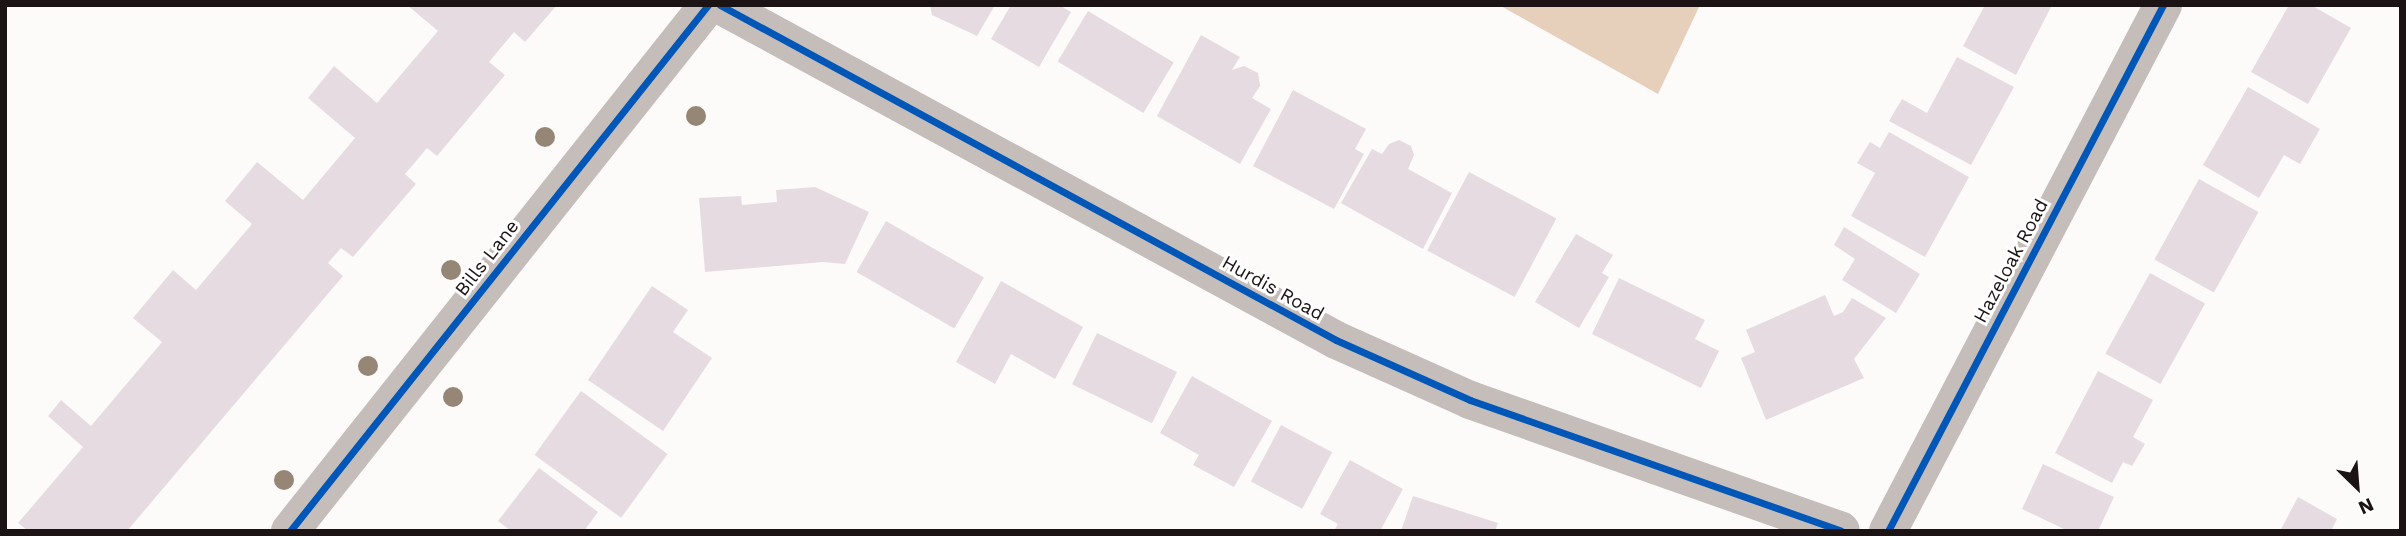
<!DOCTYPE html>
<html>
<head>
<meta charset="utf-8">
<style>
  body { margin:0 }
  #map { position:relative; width:2406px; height:536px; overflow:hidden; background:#fdfafa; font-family:"Work Sans",sans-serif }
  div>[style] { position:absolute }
  .forest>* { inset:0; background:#e6cfbb }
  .building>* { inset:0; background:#e6dbe1; transform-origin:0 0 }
  .minor>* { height:38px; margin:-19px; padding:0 19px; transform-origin:19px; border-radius:19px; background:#c5bdba }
  .cycleway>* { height:7px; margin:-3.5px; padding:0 3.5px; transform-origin:3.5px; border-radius:3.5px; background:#0057b8 }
  .trees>* { width:20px; height:20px; margin:-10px; border-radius:50%; background:#968675 }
  span { translate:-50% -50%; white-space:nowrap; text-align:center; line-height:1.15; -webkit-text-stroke:6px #fff; paint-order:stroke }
  .street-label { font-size:19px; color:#1c1315 }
  .frame { position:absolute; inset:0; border:7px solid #1c1315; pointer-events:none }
  .north { position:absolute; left:2322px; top:452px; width:70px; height:70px; -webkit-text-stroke:5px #fff; paint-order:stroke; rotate:155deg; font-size:19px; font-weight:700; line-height:28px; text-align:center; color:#1c1315 }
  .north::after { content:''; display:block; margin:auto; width:24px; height:32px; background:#1c1315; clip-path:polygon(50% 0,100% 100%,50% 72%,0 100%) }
</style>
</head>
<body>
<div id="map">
  <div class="forest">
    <i style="clip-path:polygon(1499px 5px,1700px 5px,1658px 94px)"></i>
  </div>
  <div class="building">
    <i style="clip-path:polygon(407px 5px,557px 5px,525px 42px,514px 32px,489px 62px,505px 75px,437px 156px,427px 148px,417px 160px,405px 174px,416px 184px,353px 257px,341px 248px,328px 263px,343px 276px,127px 531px,28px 531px,18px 523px,83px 447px,48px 416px,61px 400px,91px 426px,162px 342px,133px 318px,173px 270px,196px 290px,252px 224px,225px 201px,257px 162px,303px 200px,355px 138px,308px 98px,334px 66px,377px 103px,438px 31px)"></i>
    <i style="clip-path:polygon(930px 5px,995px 5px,977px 36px,932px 15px)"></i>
    <i style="clip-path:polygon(1011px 5px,1059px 5px,1071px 12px,1039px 67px,991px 39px)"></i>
    <i style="clip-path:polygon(1985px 5px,2052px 5px,2016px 75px,1963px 46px)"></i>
    <i style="clip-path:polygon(2289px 5px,2311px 5px,2351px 28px,2308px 104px,2251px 72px)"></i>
    <i style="left:1088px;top:11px;width:100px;height:59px;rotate:31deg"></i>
    <i style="clip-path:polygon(1201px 35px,1240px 57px,1232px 70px,1244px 66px,1258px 73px,1260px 86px,1252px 98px,1271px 109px,1240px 164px,1157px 116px)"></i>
    <i style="clip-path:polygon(1957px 57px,2014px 87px,1971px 165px,1889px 121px,1902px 99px,1927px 113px)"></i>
    <i style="clip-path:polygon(2248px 87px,2320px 129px,2300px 164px,2284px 155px,2259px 198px,2203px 165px)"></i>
    <i style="clip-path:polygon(1293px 90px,1366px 129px,1355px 149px,1364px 154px,1334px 209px,1253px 166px)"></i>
    <i style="clip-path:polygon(1889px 132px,1969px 177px,1925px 257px,1851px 216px,1875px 173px,1857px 163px,1870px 142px,1880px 148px)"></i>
    <i style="clip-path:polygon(1399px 140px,1411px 146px,1414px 155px,1408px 169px,1452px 193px,1423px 249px,1341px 203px,1372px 149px,1382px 154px,1389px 144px)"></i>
    <i style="left:1469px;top:172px;width:99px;height:89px;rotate:28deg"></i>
    <i style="left:2199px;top:179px;width:68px;height:92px;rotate:29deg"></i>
    <i style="clip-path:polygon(815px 187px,869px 212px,845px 264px,823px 262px,705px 272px,699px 198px,741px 196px,742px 205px,777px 202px,776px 190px)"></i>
    <i style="left:886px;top:221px;width:113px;height:59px;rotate:30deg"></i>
    <i style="clip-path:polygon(1844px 227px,1920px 274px,1896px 313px,1842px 280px,1855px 259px,1834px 245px)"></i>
    <i style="clip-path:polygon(1576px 234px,1613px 255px,1602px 273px,1609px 277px,1579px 328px,1535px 302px)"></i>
    <i style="left:2150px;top:273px;width:63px;height:92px;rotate:29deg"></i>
    <i style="clip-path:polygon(1619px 278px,1705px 320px,1695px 339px,1719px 351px,1701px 388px,1592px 334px)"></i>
    <i style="clip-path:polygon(1001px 281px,1083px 327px,1055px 379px,1011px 354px,995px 384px,956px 362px)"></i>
    <i style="clip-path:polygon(652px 286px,688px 310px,673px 332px,712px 358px,663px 431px,588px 380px)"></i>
    <i style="clip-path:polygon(1825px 295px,1834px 316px,1843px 312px,1852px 298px,1886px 318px,1854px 359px,1864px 378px,1766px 420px,1741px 358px,1755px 352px,1746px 330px)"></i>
    <i style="left:1097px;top:333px;width:89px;height:57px;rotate:26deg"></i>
    <i style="clip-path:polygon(2098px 371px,2153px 400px,2133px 437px,2145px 444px,2132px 466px,2123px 462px,2112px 483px,2055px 453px)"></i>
    <i style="clip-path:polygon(1192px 376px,1272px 421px,1234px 487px,1193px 465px,1199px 455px,1160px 433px)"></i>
    <i style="left:581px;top:391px;width:107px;height:79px;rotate:36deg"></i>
    <i style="left:1281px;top:425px;width:58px;height:64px;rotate:28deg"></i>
    <i style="clip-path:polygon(1350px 460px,1403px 489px,1380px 531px,1334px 531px,1338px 524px,1320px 514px)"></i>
    <i style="clip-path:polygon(2043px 464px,2114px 497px,2098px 531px,2068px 531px,2022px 509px)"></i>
    <i style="clip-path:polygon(539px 468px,598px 512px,584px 531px,511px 531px,498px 521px)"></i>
    <i style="clip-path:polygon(1413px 496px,1498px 523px,1495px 531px,1401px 531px)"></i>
    <i style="clip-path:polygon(2298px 497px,2337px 519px,2331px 531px,2280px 531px)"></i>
  </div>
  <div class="minor">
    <i style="left:720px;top:5px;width:701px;rotate:28.54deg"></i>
    <i style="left:1336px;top:340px;width:147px;rotate:24.1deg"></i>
    <i style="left:1470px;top:400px;width:393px;rotate:19.4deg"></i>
    <i style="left:290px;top:531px;width:672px;rotate:-51.53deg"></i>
    <i style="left:1888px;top:531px;width:594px;rotate:-62.4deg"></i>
  </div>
  <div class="cycleway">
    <i style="left:720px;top:5px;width:701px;rotate:28.54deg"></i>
    <i style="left:1336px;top:340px;width:147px;rotate:24.1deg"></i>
    <i style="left:1470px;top:400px;width:393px;rotate:19.4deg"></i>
    <i style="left:290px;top:531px;width:672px;rotate:-51.53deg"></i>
    <i style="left:1888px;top:531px;width:594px;rotate:-62.4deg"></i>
  </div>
  <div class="trees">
    <i style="left:696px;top:116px"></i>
    <i style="left:545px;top:137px"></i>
    <i style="left:451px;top:270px"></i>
    <i style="left:368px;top:366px"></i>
    <i style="left:453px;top:397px"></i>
    <i style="left:284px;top:480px"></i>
  </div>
  <div class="street-label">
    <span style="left:487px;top:258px;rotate:-52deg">Bills Lane</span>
    <span style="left:2011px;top:261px;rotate:-62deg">Hazeloak Road</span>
    <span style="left:1273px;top:288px;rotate:29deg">Hurdis Road</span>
  </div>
  <div class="frame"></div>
  <div class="north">N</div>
</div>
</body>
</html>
